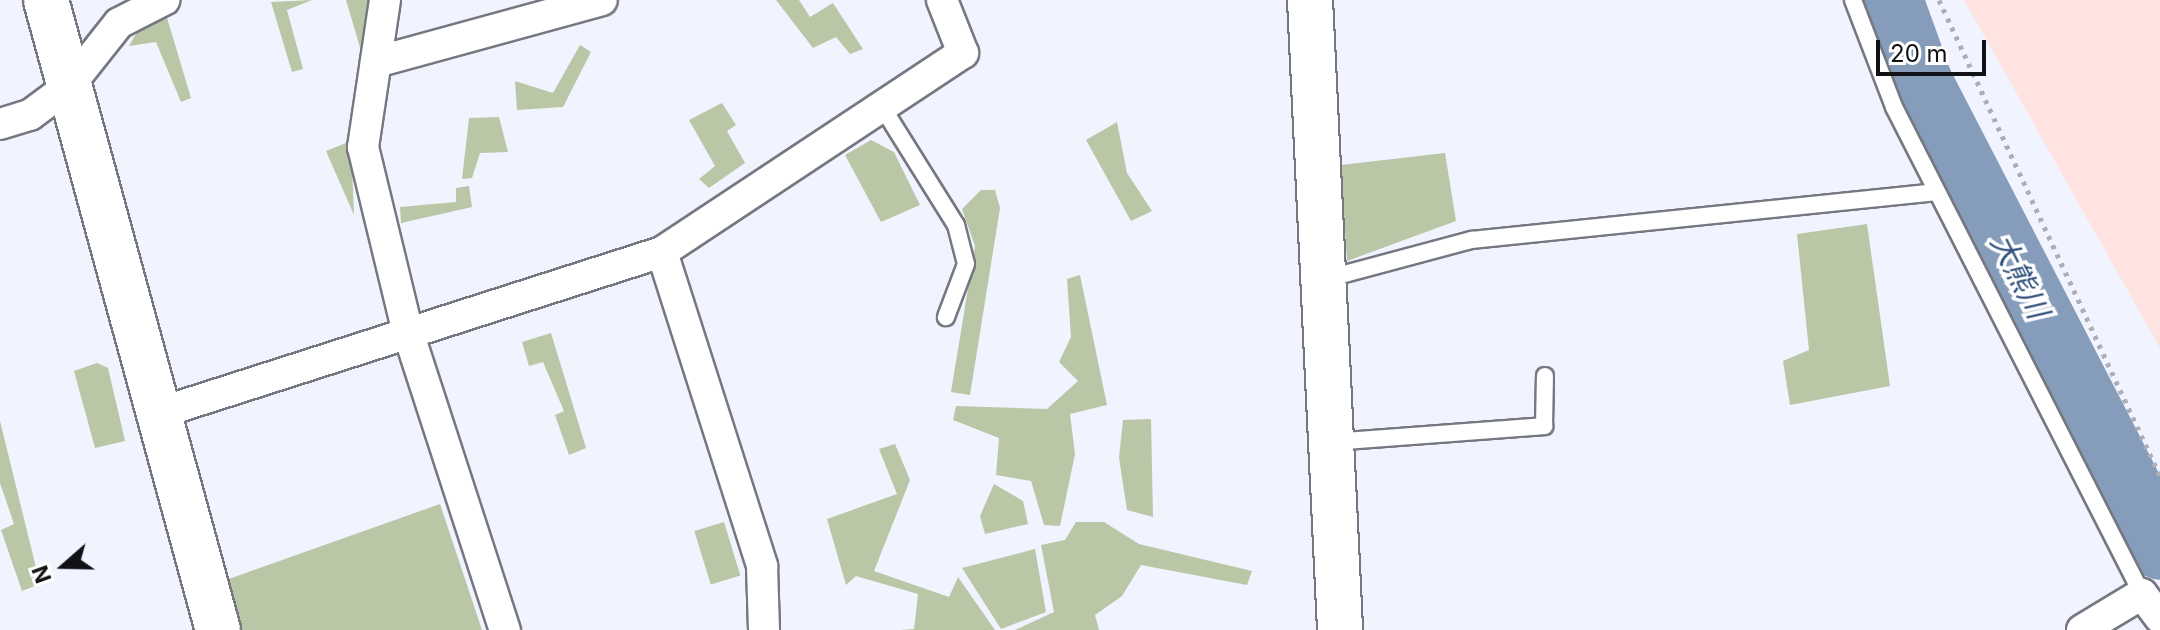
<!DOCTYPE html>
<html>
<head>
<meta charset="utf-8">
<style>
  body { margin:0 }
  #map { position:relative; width:2160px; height:630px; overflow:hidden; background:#f1f3fe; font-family:Inter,"Noto Sans JP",sans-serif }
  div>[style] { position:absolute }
  .education>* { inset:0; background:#fee3e1 }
  .green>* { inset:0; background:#b9c7a6; transform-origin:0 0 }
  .river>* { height:66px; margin:-33px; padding:0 33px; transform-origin:33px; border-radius:33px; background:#859cbb }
  .path>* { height:5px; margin-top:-2.5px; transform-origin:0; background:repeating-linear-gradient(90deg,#adaeb7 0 4px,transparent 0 10px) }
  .roads { filter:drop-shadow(2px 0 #767881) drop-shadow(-2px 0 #767881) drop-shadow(0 2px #767881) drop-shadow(0 -2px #767881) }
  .lane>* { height:16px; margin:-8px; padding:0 8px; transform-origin:8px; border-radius:8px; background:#fff }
  .street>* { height:30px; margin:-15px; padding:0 15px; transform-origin:15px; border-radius:15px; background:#fff }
  .secondary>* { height:44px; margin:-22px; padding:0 22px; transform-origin:22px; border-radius:22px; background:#fff }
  span { translate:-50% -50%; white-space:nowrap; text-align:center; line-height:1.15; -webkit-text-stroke:7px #fff; paint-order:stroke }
  .water-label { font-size:30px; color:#30507c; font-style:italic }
  .north { position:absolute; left:24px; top:526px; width:80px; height:80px; -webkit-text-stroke:6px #fff; paint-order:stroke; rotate:250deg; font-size:22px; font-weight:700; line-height:32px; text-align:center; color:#111215 }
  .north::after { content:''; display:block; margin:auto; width:28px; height:36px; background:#111215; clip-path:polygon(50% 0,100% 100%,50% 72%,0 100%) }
  .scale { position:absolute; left:1876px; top:40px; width:110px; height:36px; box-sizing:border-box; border:4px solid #111215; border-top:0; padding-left:10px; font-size:24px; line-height:28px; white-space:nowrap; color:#111215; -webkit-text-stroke:6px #fff; paint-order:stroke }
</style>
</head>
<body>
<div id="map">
  <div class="education">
    <i style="clip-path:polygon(1964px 0,2160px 0,2160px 348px)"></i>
  </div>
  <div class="green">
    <i style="clip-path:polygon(312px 0,287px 10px,303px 69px,292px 72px,271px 2px)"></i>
    <i style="clip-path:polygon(346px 0,368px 0,361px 51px)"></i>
    <i style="clip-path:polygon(776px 0,799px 0,810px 17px,833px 3px,863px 49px,850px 54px,836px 37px,813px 48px)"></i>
    <i style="clip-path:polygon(165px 11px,191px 98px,181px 102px,156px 42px,129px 46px,144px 20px)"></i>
    <i style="clip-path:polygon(580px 45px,591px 52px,563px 107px,517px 110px,515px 81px,553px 93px)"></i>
    <i style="clip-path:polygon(722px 103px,736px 125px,727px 131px,745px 163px,709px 188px,699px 179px,715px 166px,689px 120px)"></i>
    <i style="clip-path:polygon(499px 117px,508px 152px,480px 153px,472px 178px,462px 179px,469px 118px)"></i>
    <i style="clip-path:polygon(1117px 122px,1127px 173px,1152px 211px,1131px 221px,1086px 140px)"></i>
    <i style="clip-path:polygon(871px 140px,894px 152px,920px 205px,881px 222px,845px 155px)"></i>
    <i style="clip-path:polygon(351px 141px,354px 215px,326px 151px)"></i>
    <i style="clip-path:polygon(1445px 153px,1456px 221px,1347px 261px,1341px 165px)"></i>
    <i style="clip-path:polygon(469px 186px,472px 207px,401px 223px,400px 207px,456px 202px,456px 188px)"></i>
    <i style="clip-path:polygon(981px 190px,995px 190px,1000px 208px,970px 395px,951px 392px,975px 246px,962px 209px)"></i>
    <i style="clip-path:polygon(1867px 224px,1890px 386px,1790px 405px,1783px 361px,1809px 350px,1797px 234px)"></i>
    <i style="clip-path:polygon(1080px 275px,1107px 405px,1070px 414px,1075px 454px,1060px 526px,1044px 525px,1031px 481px,996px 475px,999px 438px,953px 420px,956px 406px,1047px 409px,1078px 381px,1059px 362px,1071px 337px,1067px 279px)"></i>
    <i style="clip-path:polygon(551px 333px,586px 448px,569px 455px,555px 415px,564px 411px,543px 362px,529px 366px,522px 342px)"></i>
    <i style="clip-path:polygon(97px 363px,108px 368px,125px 441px,95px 448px,74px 371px)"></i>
    <i style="clip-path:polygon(1151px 419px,1153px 517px,1127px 510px,1119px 458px,1123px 420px)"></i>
    <i style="clip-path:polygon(0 421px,40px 584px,22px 591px,1px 530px,14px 524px,0 483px)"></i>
    <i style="clip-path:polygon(895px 444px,910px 480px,874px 571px,949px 597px,958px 577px,995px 630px,901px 630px,914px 629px,918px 594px,856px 576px,846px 585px,827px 519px,897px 494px,879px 449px)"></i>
    <i style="clip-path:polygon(994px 484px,1023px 501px,1028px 524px,985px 534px,980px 516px)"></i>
    <i style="clip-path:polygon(440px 504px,482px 630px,239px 630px,226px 580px)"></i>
    <i style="left:724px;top:522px;width:56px;height:31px;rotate:73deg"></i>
    <i style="clip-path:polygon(1076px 522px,1104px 522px,1139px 544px,1252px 571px,1247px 585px,1141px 565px,1122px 596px,1095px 615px,1099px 630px,1015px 630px,1054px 612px,1041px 545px,1065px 540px)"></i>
    <i style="clip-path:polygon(1035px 549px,1046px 612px,1001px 629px,962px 568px)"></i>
  </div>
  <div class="river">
    <i style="left:1890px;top:0;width:88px;rotate:70.1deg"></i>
    <i style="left:1920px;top:83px;width:522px;rotate:62.65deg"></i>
  </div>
  <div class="path">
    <i style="left:1939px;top:0;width:525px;rotate:65.1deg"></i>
  </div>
  <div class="roads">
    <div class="lane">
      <i style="left:1853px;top:0;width:115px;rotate:69deg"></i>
      <i style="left:1894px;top:107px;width:547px;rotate:63.01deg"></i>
      <i style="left:881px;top:105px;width:142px;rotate:58deg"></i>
      <i style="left:956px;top:225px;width:40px;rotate:75.6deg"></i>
      <i style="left:966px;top:264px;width:57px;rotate:110.7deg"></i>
      <i style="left:1326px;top:279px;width:151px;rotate:-15deg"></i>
      <i style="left:1472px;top:240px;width:467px;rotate:-5.9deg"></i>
      <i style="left:1333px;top:442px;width:212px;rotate:-4.3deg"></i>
      <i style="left:1544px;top:426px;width:50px;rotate:-88.9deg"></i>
    </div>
    <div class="street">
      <i style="left:385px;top:0;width:149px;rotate:98.5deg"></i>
      <i style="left:363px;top:147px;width:187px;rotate:76.4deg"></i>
      <i style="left:407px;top:329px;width:317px;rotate:72deg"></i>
      <i style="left:376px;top:62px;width:234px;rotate:-15.3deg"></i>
      <i style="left:0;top:124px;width:31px;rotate:-17deg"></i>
      <i style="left:30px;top:115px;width:49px;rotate:-36.6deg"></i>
      <i style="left:69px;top:86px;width:80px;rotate:-51.6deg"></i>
      <i style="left:119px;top:23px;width:51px;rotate:-27.1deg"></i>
      <i style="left:662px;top:252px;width:330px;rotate:72.3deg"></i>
      <i style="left:762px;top:566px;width:64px;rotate:88.2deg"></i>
      <i style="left:159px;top:413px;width:528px;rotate:-17.75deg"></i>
      <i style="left:662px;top:252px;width:361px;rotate:-33.5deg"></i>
      <i style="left:963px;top:53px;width:57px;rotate:-111.6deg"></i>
      <i style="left:2082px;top:630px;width:70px;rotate:-31deg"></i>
      <i style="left:2142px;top:594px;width:30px;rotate:53deg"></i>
    </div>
    <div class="secondary">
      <i style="left:46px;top:0;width:653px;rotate:74.73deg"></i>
      <i style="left:1310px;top:0;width:631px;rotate:87.27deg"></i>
    </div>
  </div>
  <div class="water-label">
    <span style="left:2020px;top:276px;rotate:63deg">大熊川</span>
  </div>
  <div class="north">N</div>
  <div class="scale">20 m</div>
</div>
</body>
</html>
